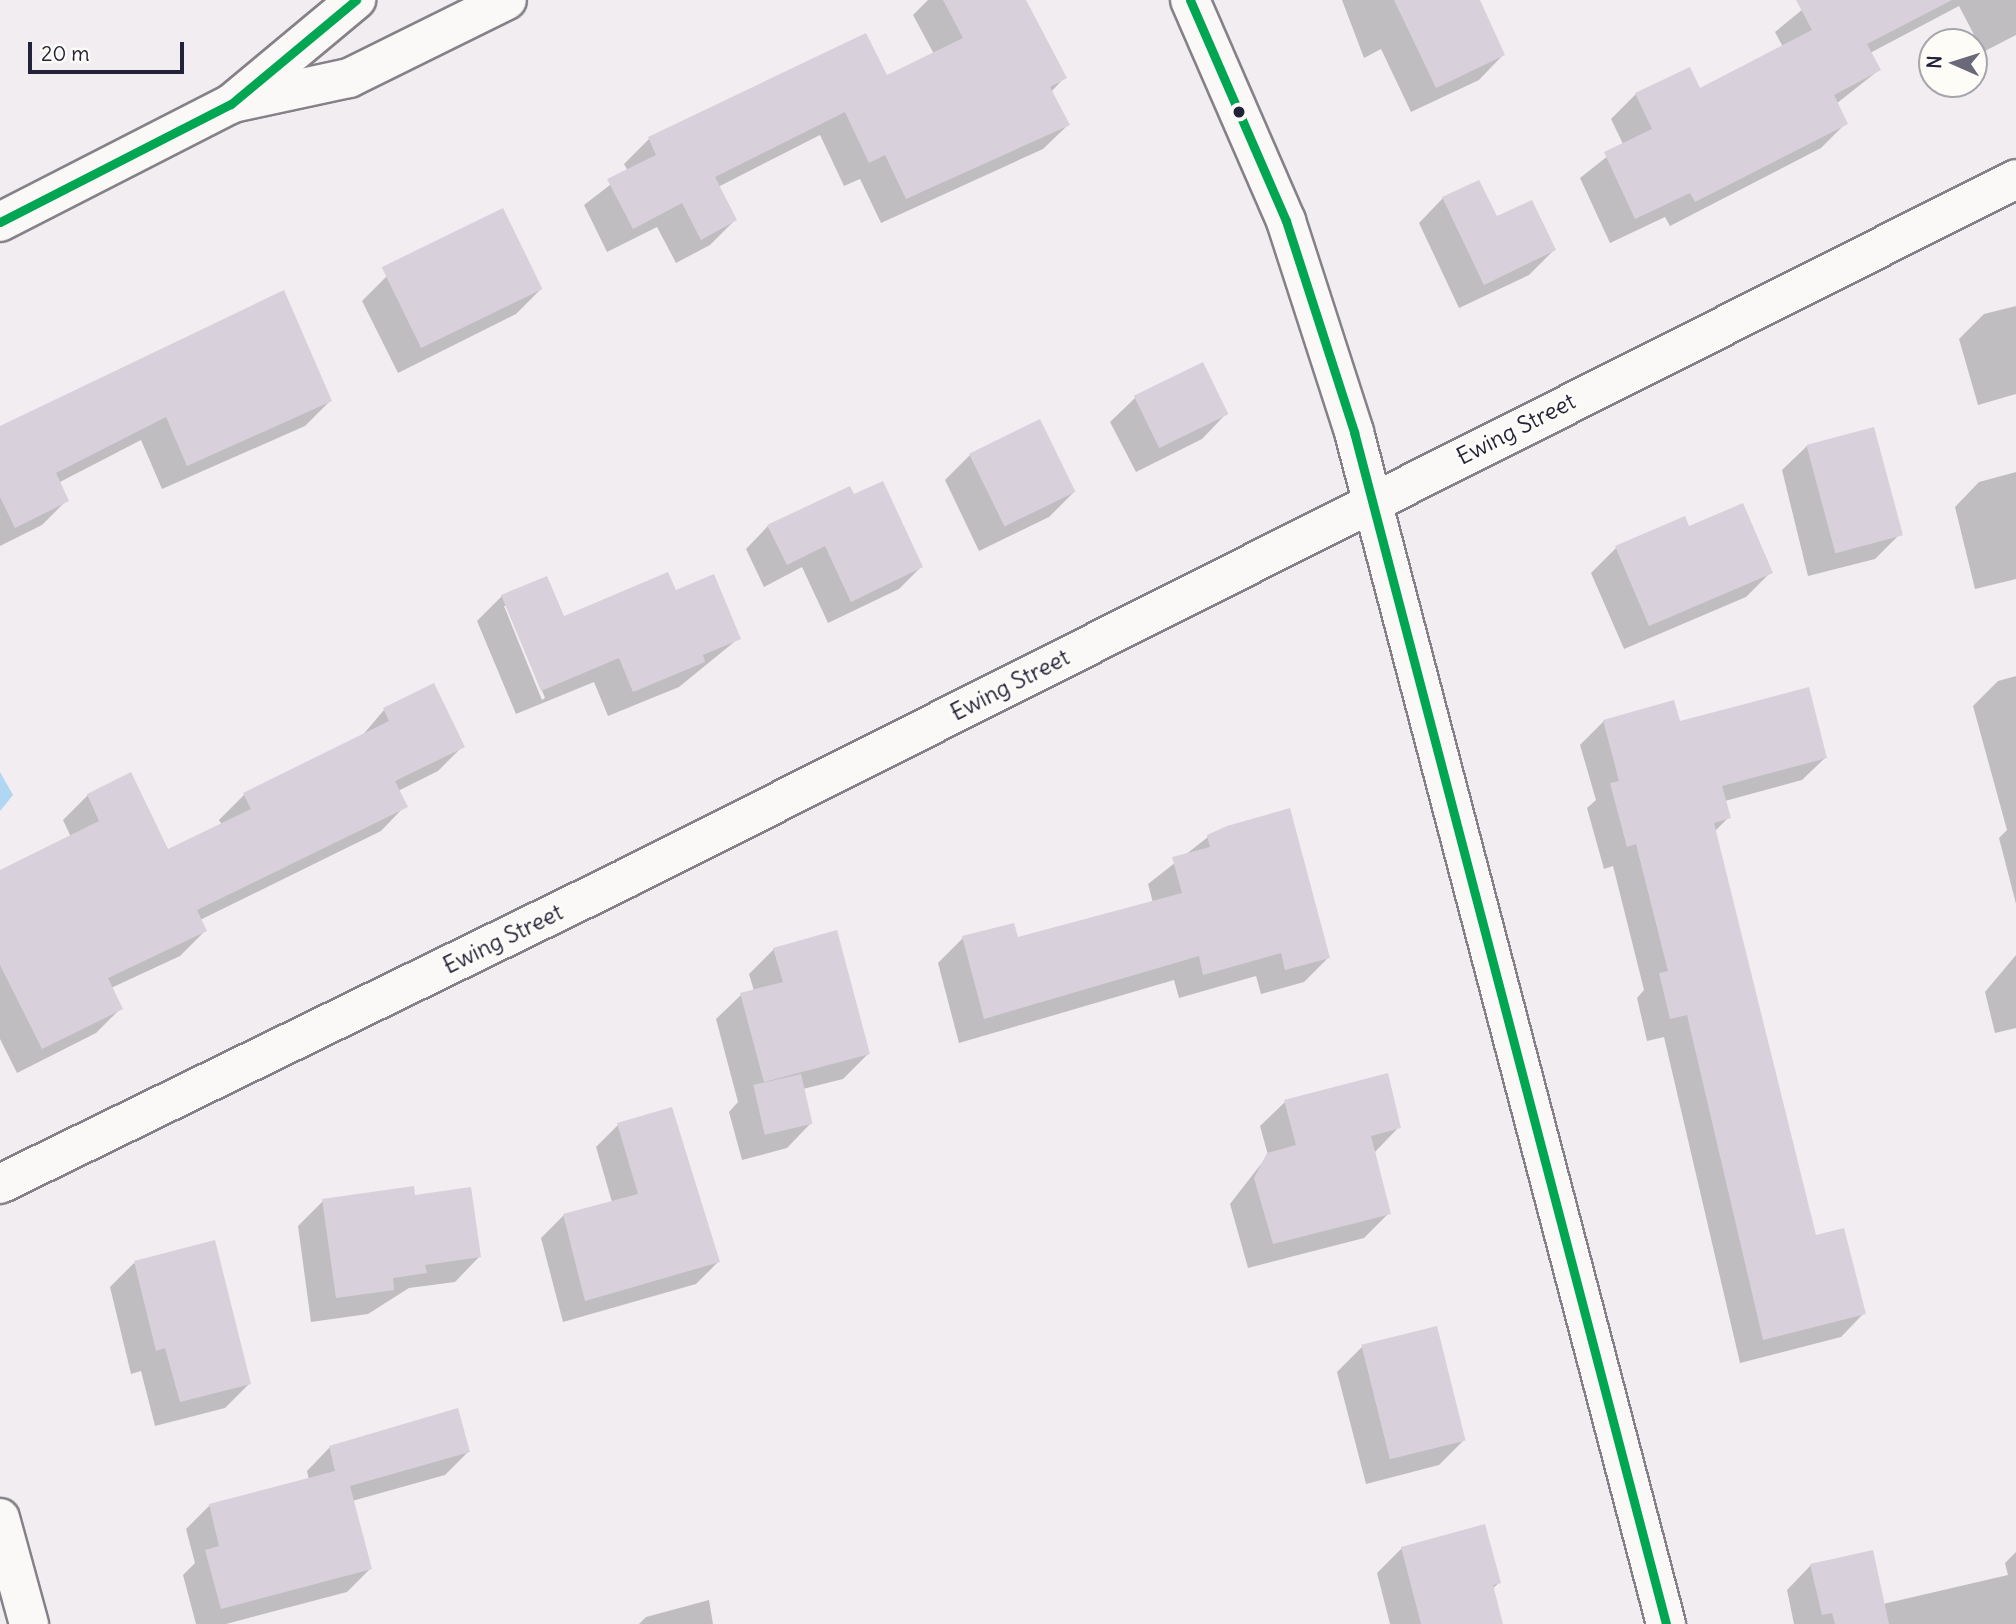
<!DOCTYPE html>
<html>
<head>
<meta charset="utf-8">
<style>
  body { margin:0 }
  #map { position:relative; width:2016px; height:1624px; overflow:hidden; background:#f1edf0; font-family:Delius,sans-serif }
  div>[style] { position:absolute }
  .water>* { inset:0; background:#afd6f2 }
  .shadow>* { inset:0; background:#0003 }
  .building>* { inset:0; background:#d8d1db; transform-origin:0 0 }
  .roads { filter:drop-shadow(2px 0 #848288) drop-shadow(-2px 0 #848288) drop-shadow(0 2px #848288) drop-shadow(0 -2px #848288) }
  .street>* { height:38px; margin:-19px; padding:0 19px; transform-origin:19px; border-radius:19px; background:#faf9f8 }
  .secondary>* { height:38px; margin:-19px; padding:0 19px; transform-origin:19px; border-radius:19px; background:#faf9f8 }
  .bus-1>* { height:9px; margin:-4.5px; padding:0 4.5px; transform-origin:4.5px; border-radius:4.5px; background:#00a651 }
  .dots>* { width:19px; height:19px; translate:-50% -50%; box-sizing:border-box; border:4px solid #fdfcf7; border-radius:50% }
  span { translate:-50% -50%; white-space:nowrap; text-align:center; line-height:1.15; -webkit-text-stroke:5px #fdfcf7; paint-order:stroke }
  .street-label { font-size:23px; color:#22223b }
  .north { position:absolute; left:1918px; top:28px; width:70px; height:70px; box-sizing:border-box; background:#fdfcf7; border:2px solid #a5a5ac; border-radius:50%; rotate:273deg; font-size:19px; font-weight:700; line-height:28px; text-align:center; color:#22223b }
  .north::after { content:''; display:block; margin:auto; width:24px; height:32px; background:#6a697a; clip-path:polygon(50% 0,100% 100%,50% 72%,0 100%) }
  .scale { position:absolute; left:28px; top:42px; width:156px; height:32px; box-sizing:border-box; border:4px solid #22223b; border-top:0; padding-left:9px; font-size:21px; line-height:24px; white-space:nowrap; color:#22223b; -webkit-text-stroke:5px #fdfcf7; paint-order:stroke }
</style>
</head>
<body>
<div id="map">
  <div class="water">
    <i style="clip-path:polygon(0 772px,13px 795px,0 811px)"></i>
  </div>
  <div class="shadow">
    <i style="clip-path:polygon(928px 0,1024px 0,1065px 77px,1051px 92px,1068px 125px,1043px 149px,881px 223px,860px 179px,844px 186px,820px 135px,718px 187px,735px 220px,710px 245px,676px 263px,657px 227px,607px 252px,584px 205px,628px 171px,624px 164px,649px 139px,865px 35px,886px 77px,934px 54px,913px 15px)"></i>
    <i style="clip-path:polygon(1342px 0,1474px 0,1503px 55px,1479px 80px,1411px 112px,1381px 49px,1364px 58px)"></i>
    <i style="clip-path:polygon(1814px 0,2016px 0,2016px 35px,1983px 52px,1959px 6px,1870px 53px,1879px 70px,1836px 104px,1846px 123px,1821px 148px,1670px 226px,1665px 217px,1610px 243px,1580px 178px,1623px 144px,1611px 119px,1636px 94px,1699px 90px,1783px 47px,1775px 32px)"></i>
    <i style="clip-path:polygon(1443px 198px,1554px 250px,1529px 275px,1459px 308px,1419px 223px)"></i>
    <i style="clip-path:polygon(387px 276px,541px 289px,516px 314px,398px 373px,362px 301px)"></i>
    <i style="clip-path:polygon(283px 293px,330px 401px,305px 426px,162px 489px,141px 440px,58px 483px,67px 500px,42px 525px,0 546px,0 428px)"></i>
    <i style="clip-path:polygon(2016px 306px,2016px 394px,1978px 405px,1959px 339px,1984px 314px)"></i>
    <i style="clip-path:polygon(1135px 398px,1226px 414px,1202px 439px,1136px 472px,1110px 422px)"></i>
    <i style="clip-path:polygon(1807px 446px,1900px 534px,1875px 559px,1808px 576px,1782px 470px)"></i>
    <i style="clip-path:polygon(970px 455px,1074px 492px,1049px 517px,979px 551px,945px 480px)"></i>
    <i style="clip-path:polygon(2016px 472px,2016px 579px,1975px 589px,1955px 507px,1979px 482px)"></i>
    <i style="clip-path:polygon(853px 497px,921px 567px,899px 589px,828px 623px,802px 567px,764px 587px,746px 549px,768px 526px)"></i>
    <i style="clip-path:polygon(1616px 548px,1771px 572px,1746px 597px,1624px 649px,1591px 573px)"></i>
    <i style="clip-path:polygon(evenodd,502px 596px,563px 618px,739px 638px,679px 687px,608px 716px,594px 682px,516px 714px,477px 621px,502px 596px,504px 606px,508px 606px,545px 698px,542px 700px,504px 606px)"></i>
    <i style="clip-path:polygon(2016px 676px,2016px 904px,1999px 838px,2007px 830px,1973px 706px,1998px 681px)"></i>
    <i style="clip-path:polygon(384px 710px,463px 746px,438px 771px,398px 791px,405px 806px,381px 831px,200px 920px,205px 931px,180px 956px,111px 988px,121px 1008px,96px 1033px,17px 1073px,0 1039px,0 872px,71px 837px,63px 820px,88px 795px,167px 851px,222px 825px,219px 820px,244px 795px,361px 737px)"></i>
    <i style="clip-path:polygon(1604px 721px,1679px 723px,1826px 757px,1802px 780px,1725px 801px,1729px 817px,1714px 832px,1814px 1237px,1864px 1313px,1841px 1337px,1740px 1363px,1664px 1037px,1647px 1041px,1637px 998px,1644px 990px,1613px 866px,1604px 869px,1587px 808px,1596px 800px,1580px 745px)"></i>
    <i style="clip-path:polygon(1208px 837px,1328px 958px,1304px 982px,1261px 994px,1256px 976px,1179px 998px,1174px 980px,959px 1043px,938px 963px,963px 938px,1016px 939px,1153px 903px,1148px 884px)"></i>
    <i style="clip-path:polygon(774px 949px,868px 1054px,843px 1079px,803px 1089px,811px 1123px,787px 1148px,742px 1160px,729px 1112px,738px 1102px,716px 1019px,741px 995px,754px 991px,749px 974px)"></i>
    <i style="clip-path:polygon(2016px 955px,2016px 1028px,1995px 1033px,1985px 992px)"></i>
    <i style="clip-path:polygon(1285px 1102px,1399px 1127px,1375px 1152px,1389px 1213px,1364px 1238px,1248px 1268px,1230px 1204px,1268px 1155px,1260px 1126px)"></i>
    <i style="clip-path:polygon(618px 1125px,718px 1262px,696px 1284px,563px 1322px,541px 1238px,564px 1215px,612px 1202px,596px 1147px)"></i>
    <i style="clip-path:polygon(414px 1197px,479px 1257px,455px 1282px,409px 1288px,368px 1314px,311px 1322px,298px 1226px,323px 1201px)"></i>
    <i style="clip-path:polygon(134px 1263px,249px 1384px,225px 1408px,155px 1426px,141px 1371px,131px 1374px,110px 1287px)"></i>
    <i style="clip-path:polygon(1362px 1347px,1464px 1440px,1439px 1465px,1366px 1484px,1337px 1372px)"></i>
    <i style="clip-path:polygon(330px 1447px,468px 1452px,445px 1475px,352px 1501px,370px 1569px,347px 1592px,226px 1624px,196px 1624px,183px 1575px,195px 1563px,186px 1529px,209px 1506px,309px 1480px,307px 1471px)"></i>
    <i style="clip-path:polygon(1402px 1548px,1499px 1583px,1492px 1589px,1501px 1624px,1390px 1624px,1377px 1573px)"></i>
    <i style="clip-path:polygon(2016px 1552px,2016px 1624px,1794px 1624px,1787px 1590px,1811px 1565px,1883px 1604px,2008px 1575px,2005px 1563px)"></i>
    <i style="clip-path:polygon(709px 1600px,713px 1624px,639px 1624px,646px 1617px)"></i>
  </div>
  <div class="building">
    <i style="clip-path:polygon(943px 0,1026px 0,1067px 78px,1050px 87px,1070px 125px,906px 199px,885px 155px,869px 163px,845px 112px,715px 177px,737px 220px,701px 240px,682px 203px,633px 229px,607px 179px,656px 155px,648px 137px,866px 33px,887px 75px,963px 38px)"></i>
    <i style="clip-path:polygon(1394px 0,1480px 0,1505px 55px,1436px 88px)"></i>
    <i style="clip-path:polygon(1796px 0,1952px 0,1867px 44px,1881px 70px,1834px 95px,1848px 124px,1695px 202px,1690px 193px,1635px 219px,1604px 152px,1652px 129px,1635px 93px,1690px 67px,1700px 88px,1812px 30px)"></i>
    <i style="clip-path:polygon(1479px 180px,1497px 216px,1532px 200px,1556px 250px,1484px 285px,1442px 197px)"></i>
    <i style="left:503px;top:208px;width:90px;height:135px;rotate:64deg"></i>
    <i style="clip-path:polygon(284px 290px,332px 401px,187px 466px,166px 417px,56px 473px,69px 501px,15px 528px,0 497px,0 426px)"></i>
    <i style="left:1203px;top:362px;width:58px;height:77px;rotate:64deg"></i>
    <i style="left:1040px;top:419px;width:81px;height:79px;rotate:64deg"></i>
    <i style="left:1874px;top:427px;width:112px;height:70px;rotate:75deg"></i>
    <i style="clip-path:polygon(883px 481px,923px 567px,851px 602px,825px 546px,787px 565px,767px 525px,850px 486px,854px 494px)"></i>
    <i style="clip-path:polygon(1743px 503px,1773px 573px,1649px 626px,1615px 546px,1685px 516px,1689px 526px)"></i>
    <i style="clip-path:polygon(668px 572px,676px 590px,714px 574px,741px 639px,703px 655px,705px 662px,633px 692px,619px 658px,541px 691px,501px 595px,547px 576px,564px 616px)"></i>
    <i style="clip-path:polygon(434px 683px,465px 747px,395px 781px,408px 807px,197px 910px,207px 931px,108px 978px,123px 1009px,42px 1049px,0 965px,0 870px,99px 821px,87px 794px,131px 772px,168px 849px,251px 809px,243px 793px,389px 721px,383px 708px)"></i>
    <i style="clip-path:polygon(1809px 687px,1827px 758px,1722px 786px,1731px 818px,1714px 823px,1816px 1235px,1844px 1228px,1866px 1314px,1763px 1340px,1687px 1015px,1670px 1019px,1659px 973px,1668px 971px,1636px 844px,1627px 847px,1610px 783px,1619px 781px,1603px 720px,1674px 700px,1680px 721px)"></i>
    <i style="clip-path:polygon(1290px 808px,1330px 958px,1285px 970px,1281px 953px,1203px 975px,1199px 956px,984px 1019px,962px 936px,1014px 923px,1018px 937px,1182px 893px,1172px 857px,1210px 847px,1207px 835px,1227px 826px)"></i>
    <i style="clip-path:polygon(837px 930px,870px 1054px,764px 1082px,740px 993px,783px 982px,773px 948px)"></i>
    <i style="clip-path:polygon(1388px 1073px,1401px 1128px,1371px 1136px,1391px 1214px,1273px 1244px,1254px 1178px,1267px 1153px,1296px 1145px,1284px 1100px)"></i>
    <i style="left:801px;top:1074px;width:51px;height:49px;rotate:77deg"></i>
    <i style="clip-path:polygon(672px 1107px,720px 1262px,585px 1301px,563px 1214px,638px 1194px,617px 1123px)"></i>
    <i style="clip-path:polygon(414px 1186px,415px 1195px,471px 1187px,481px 1257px,425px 1265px,427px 1273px,393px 1278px,394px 1290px,336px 1298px,322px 1199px)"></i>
    <i style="clip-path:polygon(215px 1240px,251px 1384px,180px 1402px,165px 1348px,156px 1351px,134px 1261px)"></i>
    <i style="left:1437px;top:1326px;width:118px;height:78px;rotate:76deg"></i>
    <i style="clip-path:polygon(458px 1408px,470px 1452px,350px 1486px,372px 1569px,221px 1609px,205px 1550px,219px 1546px,209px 1504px,335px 1471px,329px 1446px)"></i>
    <i style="clip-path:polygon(1485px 1524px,1501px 1583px,1493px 1585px,1503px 1624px,1421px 1624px,1401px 1547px)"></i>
    <i style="clip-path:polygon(1873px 1550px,1889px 1624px,1835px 1624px,1832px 1613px,1822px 1615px,1810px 1564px)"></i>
  </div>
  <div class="roads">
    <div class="street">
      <i style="left:0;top:1184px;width:695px;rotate:-26.01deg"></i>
      <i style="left:625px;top:879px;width:1557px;rotate:-26.71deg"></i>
      <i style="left:0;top:1518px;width:110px;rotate:74.7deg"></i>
    </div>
    <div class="secondary">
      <i style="left:1190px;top:0;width:241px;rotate:66.5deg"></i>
      <i style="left:1286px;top:221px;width:222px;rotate:72.1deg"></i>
      <i style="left:1354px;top:432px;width:1232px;rotate:75.33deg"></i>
      <i style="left:233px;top:103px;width:119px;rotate:-12.2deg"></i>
      <i style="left:349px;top:78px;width:176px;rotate:-26.3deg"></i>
      <i style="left:0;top:222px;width:259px;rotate:-27.1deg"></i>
      <i style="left:231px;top:104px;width:163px;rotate:-39.8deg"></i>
    </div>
  </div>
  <div class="bus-1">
    <i style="left:1190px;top:0;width:241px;rotate:66.5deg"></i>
    <i style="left:1286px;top:221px;width:222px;rotate:72.1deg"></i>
    <i style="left:1354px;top:432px;width:1232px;rotate:75.33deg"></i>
    <i style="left:0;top:222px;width:259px;rotate:-27.1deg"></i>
    <i style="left:231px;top:104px;width:163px;rotate:-39.8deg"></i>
  </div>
  <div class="dots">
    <i style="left:1239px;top:112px;background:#22223b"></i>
  </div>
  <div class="street-label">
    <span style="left:1516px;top:429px;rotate:-27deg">Ewing Street</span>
    <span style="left:1010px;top:685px;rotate:-27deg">Ewing Street</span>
    <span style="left:503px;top:939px;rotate:-26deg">Ewing Street</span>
  </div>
  <div class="north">N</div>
  <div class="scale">20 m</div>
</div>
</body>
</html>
